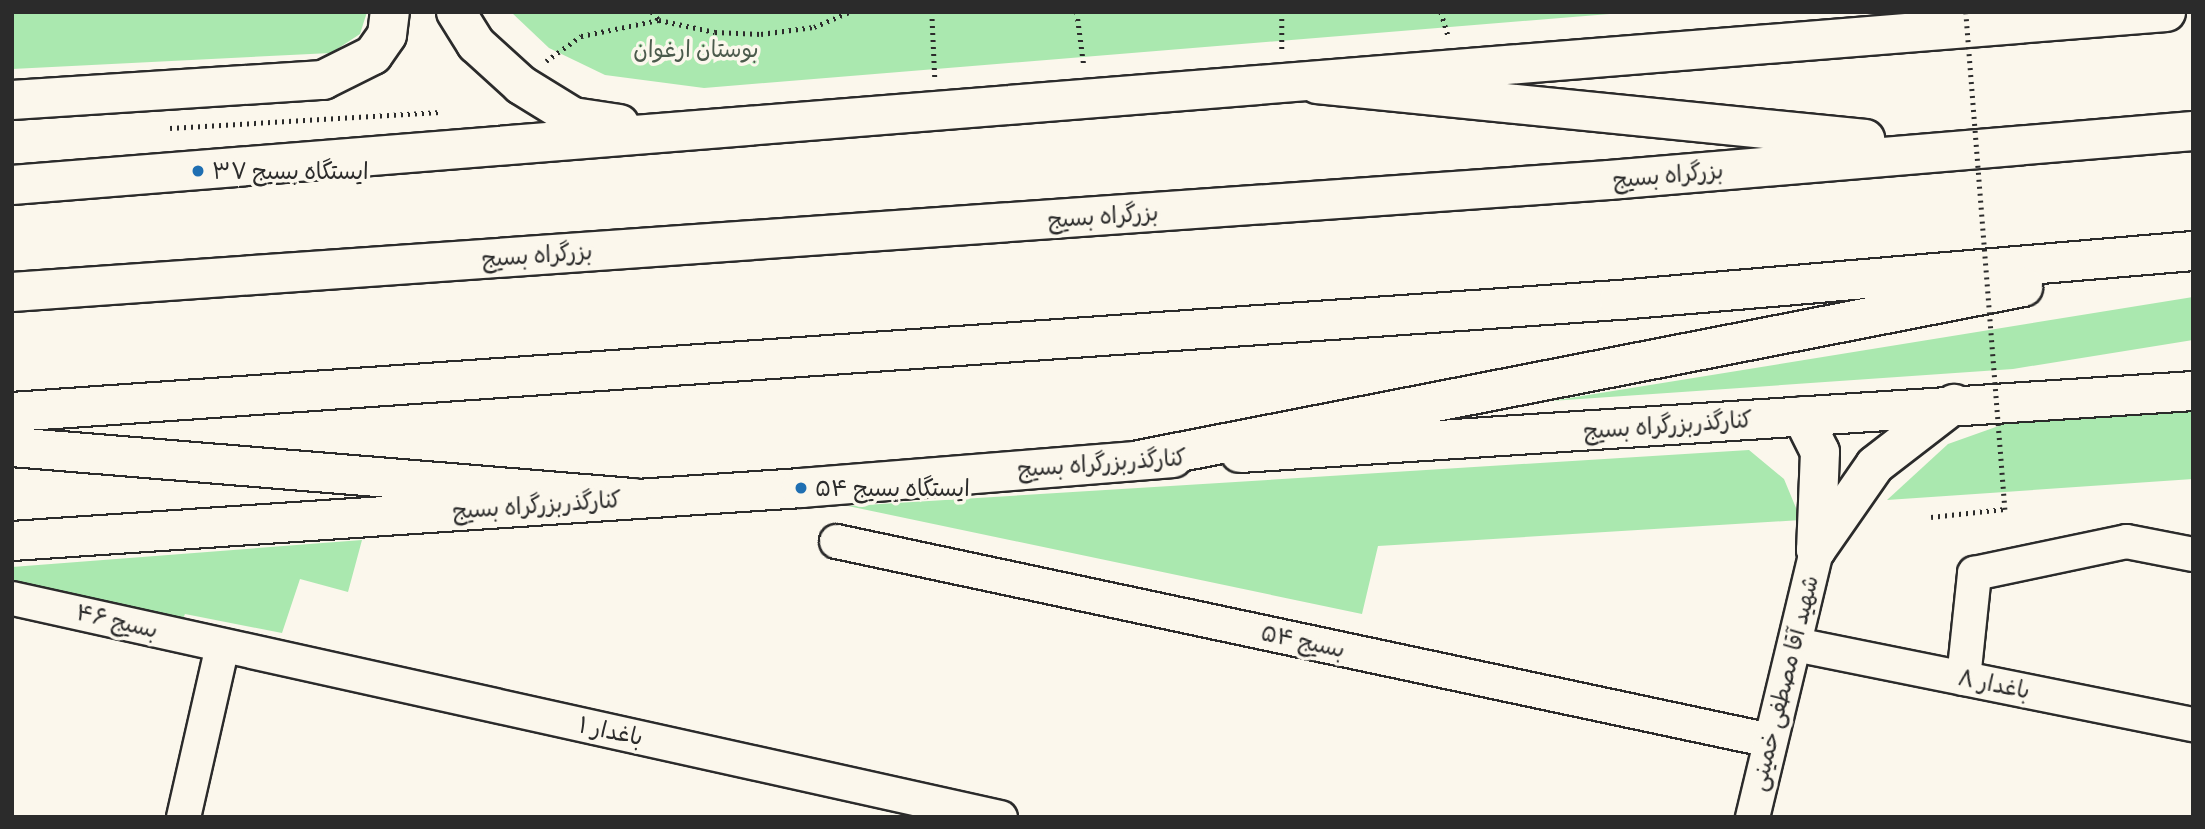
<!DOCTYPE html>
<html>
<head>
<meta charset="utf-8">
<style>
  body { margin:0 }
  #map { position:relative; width:2205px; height:829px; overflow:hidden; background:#fbf7ec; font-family:Itim,"Playpen Sans Arabic",sans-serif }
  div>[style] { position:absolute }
  .green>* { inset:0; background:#aae8af }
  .path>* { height:4.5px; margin-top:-2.25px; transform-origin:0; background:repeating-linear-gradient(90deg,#2b2b2b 0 2px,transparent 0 7px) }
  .roads { filter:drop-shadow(2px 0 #2b2b2b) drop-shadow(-2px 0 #2b2b2b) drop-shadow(0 2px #2b2b2b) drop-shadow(0 -2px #2b2b2b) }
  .minor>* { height:33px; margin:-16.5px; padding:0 16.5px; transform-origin:16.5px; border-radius:16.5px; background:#fbf7ec }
  .secondary>* { height:38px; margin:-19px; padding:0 19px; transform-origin:19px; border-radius:19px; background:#fbf7ec }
  .trunk>* { height:38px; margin:-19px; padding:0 19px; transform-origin:19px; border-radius:19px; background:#fbf7ec }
  .path-bridge>* { height:4.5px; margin-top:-2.25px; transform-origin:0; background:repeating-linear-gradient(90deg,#2b2b2b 0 2px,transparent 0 7px) }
  .dots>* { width:19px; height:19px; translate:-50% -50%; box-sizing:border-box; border:4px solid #fbf7ec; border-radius:50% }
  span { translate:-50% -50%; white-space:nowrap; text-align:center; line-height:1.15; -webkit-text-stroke:7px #fbf7ec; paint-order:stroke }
  .park-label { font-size:23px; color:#4b5a4c }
  .poi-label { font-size:23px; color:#2b2b2b }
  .left { translate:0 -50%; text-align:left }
  .street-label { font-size:23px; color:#2b2b2b }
  .frame { position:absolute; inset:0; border:14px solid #2b2b2b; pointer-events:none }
</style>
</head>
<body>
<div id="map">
  <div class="green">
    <i style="clip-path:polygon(12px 12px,367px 12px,360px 34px,331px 53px,12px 69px)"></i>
    <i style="clip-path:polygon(511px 12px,1634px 12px,704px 88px,605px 75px,549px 48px)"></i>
    <i style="clip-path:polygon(2193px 297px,2193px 340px,2013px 369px,1551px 401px)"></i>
    <i style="clip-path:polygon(2193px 406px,2193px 479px,1887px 500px,1948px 444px,2024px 417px)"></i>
    <i style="clip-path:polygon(1749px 450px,1784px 479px,1801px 520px,1378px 546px,1362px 614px,848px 506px)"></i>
    <i style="clip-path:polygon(362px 540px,348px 592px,300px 579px,282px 633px,185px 614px,170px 649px,12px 614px,12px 567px)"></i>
  </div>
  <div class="path">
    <i style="left:652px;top:12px;width:11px;rotate:49deg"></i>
    <i style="left:932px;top:12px;width:66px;rotate:87.4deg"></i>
    <i style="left:1077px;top:12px;width:54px;rotate:82.6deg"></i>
    <i style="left:1282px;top:12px;width:38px;rotate:90deg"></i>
    <i style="left:1441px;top:12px;width:24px;rotate:73deg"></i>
    <i style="left:546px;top:61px;width:43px;rotate:-35.5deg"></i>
    <i style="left:581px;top:36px;width:80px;rotate:-11.6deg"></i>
    <i style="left:659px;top:20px;width:57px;rotate:12.1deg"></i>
    <i style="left:715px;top:32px;width:46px;rotate:2.5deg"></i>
    <i style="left:761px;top:34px;width:53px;rotate:-7.5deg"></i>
    <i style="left:814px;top:27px;width:39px;rotate:-23deg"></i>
    <i style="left:170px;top:128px;width:271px;rotate:-3.4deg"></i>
    <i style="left:1931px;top:517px;width:74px;rotate:-6.2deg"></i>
  </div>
  <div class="roads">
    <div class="minor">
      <i style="left:836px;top:541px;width:955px;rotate:12.03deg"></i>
      <i style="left:12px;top:598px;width:1012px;rotate:12.5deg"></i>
      <i style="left:1795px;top:644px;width:406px;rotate:11.4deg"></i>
      <i style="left:1963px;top:678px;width:106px;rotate:-84deg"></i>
      <i style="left:1974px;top:573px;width:155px;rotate:-11.9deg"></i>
      <i style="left:2126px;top:541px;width:68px;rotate:11deg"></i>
      <i style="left:183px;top:817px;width:176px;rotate:-77.2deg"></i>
      <i style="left:1752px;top:817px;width:275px;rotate:-76.5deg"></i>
    </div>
    <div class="secondary">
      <i style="left:456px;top:12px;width:38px;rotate:58deg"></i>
      <i style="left:476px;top:44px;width:61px;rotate:42.3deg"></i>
      <i style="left:521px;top:85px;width:61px;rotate:31.6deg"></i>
      <i style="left:573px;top:117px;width:47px;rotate:8.7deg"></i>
      <i style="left:12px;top:100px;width:312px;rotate:-3.7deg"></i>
      <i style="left:323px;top:80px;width:56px;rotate:-26.6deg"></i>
      <i style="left:373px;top:55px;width:24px;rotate:-55deg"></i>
      <i style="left:387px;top:35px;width:23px;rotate:-83deg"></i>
      <i style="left:12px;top:185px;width:2161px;rotate:-4.59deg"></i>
      <i style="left:1802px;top:416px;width:40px;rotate:63.4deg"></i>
      <i style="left:1820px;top:452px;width:98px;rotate:92.3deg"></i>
      <i style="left:1240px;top:453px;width:955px;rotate:-3.72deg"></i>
      <i style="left:12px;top:541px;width:791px;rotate:-3.84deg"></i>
      <i style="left:801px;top:488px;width:373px;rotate:-4.6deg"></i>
      <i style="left:1816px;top:550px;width:103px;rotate:-55.2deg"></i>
      <i style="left:1875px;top:465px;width:100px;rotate:-37.7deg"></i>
    </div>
    <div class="trunk">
      <i style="left:1317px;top:84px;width:551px;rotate:5.73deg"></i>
      <i style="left:12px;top:292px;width:1601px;rotate:-4.01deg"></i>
      <i style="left:1609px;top:180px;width:586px;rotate:-4.8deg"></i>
      <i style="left:12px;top:412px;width:1611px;rotate:-3.99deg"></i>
      <i style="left:1619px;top:300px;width:576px;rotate:-4.88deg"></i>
      <i style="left:12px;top:447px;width:622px;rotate:4.7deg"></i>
      <i style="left:1139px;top:460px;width:901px;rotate:-11.07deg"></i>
    </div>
  </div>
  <div class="path-bridge">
    <i style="left:1966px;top:12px;width:499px;rotate:85.5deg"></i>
  </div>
  <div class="dots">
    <i style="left:198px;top:171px;background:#1f6fb2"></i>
    <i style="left:801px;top:488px;background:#1f6fb2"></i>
  </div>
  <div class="park-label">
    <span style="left:696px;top:49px">بوستان ارغوان</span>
  </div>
  <div class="poi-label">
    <span class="left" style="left:212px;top:171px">ایستگاه بسیج ۳۷</span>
    <span class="left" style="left:815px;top:488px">ایستگاه بسیج ۵۴</span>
  </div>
  <div class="street-label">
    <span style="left:1668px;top:175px;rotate:-5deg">بزرگراه بسیج</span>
    <span style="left:1103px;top:216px;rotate:-4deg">بزرگراه بسیج</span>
    <span style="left:537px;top:255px;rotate:-4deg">بزرگراه بسیج</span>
    <span style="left:1668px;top:425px;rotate:-4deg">کنارگذربزرگراه بسیج</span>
    <span style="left:1102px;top:463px;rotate:-4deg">کنارگذربزرگراه بسیج</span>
    <span style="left:537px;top:505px;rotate:-4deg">کنارگذربزرگراه بسیج</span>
    <span style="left:117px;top:621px;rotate:13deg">بسیج ۴۶</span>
    <span style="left:1303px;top:641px;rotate:12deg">بسیج ۵۴</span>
    <span style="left:1784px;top:683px;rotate:-76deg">شهید آقا مصطفی خمینی</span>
    <span style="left:1994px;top:684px;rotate:11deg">باغدار ۸</span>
    <span style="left:611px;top:731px;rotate:12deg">باغدار ۱</span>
  </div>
  <div class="frame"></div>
</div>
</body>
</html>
